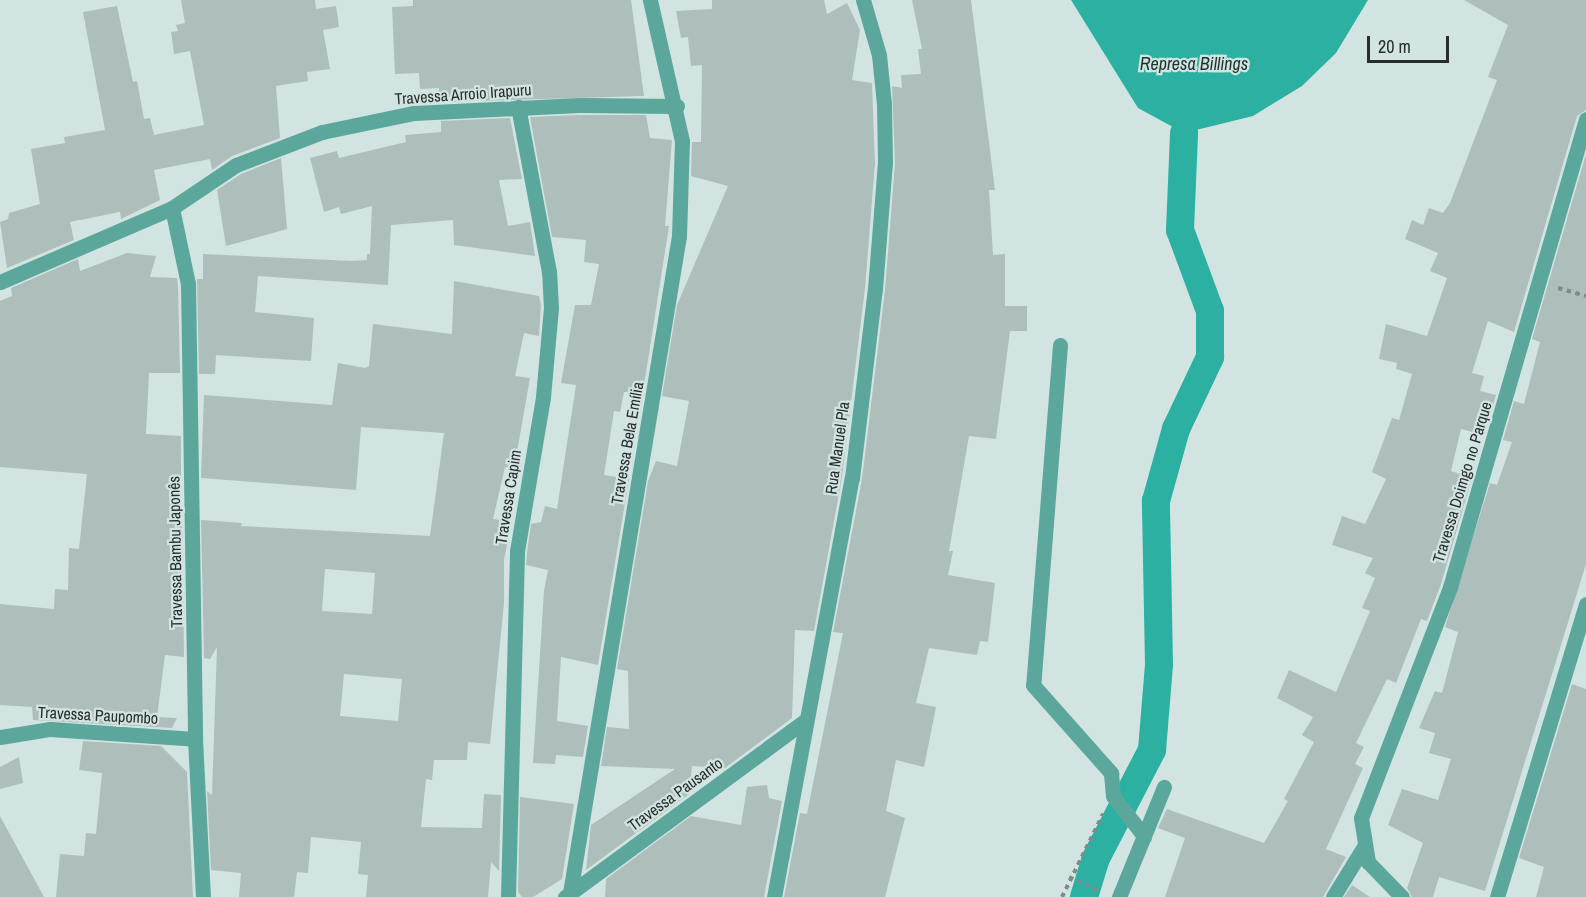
<!DOCTYPE html>
<html>
<head>
<meta charset="utf-8">
<style>
  body { margin:0 }
  #map { position:relative; width:1586px; height:897px; overflow:hidden; background:#d2e4e1; font-family:"Archivo Narrow",sans-serif }
  div>[style] { position:absolute }
  .water>* { inset:0; background:#2cb0a2 }
  .canal>* { height:28px; margin:-14px; padding:0 14px; transform-origin:14px; border-radius:14px; background:#2cb0a2 }
  .building>* { inset:0; background:#adbebb }
  .path>* { height:4px; margin-top:-2px; transform-origin:0; background:repeating-linear-gradient(90deg,#7e8b89 0 4.5px,transparent 0 9px) }
  .street>* { height:15px; margin:-7.5px; padding:0 7.5px; transform-origin:7.5px; border-radius:7.5px; background:#5ba79c }
  span { translate:-50% -50%; white-space:nowrap; text-align:center; line-height:1.15; -webkit-text-stroke:4.5px #d2e4e1; paint-order:stroke }
  .street-label { font-size:16px; color:#262d2c }
  .water-label { font-size:18px; color:#1d332f; font-style:italic }
  .scale { position:absolute; left:1367px; top:36px; width:82px; height:27px; box-sizing:border-box; border:3px solid #262d2c; border-top:0; padding-left:8px; font-size:18px; line-height:21px; white-space:nowrap; color:#262d2c; -webkit-text-stroke:4px #d2e4e1; paint-order:stroke }
</style>
</head>
<body>
<div id="map">
  <div class="water">
    <i style="clip-path:polygon(1071px 0,1368px 0,1336px 53px,1302px 86px,1253px 116px,1184px 133px,1138px 108px)"></i>
  </div>
  <div class="canal">
    <i style="left:1084px;top:897px;width:39px;rotate:-73deg"></i>
    <i style="left:1095px;top:860px;width:124px;rotate:-62.6deg"></i>
    <i style="left:1152px;top:750px;width:86px;rotate:-85.3deg"></i>
    <i style="left:1159px;top:664px;width:163px;rotate:-91.1deg"></i>
    <i style="left:1156px;top:501px;width:75px;rotate:-74.5deg"></i>
    <i style="left:1176px;top:429px;width:80px;rotate:-64.7deg"></i>
    <i style="left:1210px;top:357px;width:46px;rotate:-90deg"></i>
    <i style="left:1210px;top:311px;width:86px;rotate:-110.3deg"></i>
    <i style="left:1180px;top:230px;width:97px;rotate:-87.6deg"></i>
  </div>
  <div class="building">
    <i style="clip-path:polygon(181px 0,315px 0,316px 9px,336px 6px,339px 27px,323px 30px,330px 69px,307px 72px,308px 81px,276px 86px,280px 138px,232px 156px,212px 170px,210px 159px,154px 170px,160px 200px,121px 219px,120px 212px,70px 222px,74px 240px,7px 268px,0 222px,8px 219px,9px 213px,40px 204px,31px 149px,65px 143px,64px 137px,105px 130px,83px 12px,117px 6px,133px 82px,137px 81px,144px 119px,150px 118px,154px 135px,204px 125px,190px 51px,174px 54px,171px 32px,178px 31px,176px 25px,185px 23px)"></i>
    <i style="clip-path:polygon(413px 0,631px 0,644px 96px,439px 102px,439px 88px,420px 89px,419px 73px,395px 74px,392px 7px,413px 6px)"></i>
    <i style="clip-path:polygon(712px 0,824px 0,827px 14px,847px 3px,860px 30px,852px 80px,872px 83px,875px 163px,865px 288px,842px 477px,814px 631px,795px 630px,792px 718px,725px 768px,692px 766px,689px 794px,586px 870px,591px 825px,675px 769px,601px 766px,607px 727px,629px 729px,628px 671px,617px 669px,648px 481px,656px 461px,677px 466px,689px 401px,662px 396px,677px 305px,728px 186px,691px 176px,692px 142px,701px 142px,702px 65px,691px 66px,688px 37px,681px 38px,676px 11px,712px 9px)"></i>
    <i style="clip-path:polygon(912px 0,971px 0,995px 190px,989px 190px,993px 255px,1005px 254px,1005px 306px,1027px 306px,1027px 331px,1010px 331px,996px 439px,969px 436px,949px 551px,953px 551px,948px 575px,995px 583px,988px 642px,980px 641px,977px 655px,929px 648px,916px 703px,936px 707px,924px 767px,896px 760px,886px 811px,905px 818px,885px 897px,784px 897px,800px 813px,807px 814px,843px 633px,833px 632px,862px 479px,885px 290px,895px 163px,892px 86px,902px 88px,901px 75px,921px 74px,918px 49px,922px 49px)"></i>
    <i style="clip-path:polygon(1464px 0,1586px 0,1586px 110px,1577px 116px,1514px 332px,1488px 321px,1472px 373px,1484px 376px,1480px 391px,1496px 395px,1484px 435px,1461px 429px,1451px 471px,1472px 478px,1441px 584px,1427px 621px,1421px 619px,1396px 683px,1387px 679px,1356px 743px,1364px 747px,1355px 764px,1363px 768px,1326px 849px,1346px 857px,1323px 897px,1165px 897px,1185px 838px,1158px 828px,1167px 809px,1264px 843px,1288px 801px,1284px 799px,1314px 742px,1302px 735px,1313px 717px,1277px 698px,1289px 670px,1336px 692px,1370px 611px,1362px 608px,1375px 578px,1365px 573px,1373px 558px,1332px 545px,1342px 516px,1365px 524px,1386px 479px,1372px 472px,1392px 418px,1399px 420px,1412px 374px,1396px 369px,1397px 363px,1379px 359px,1386px 324px,1427px 336px,1447px 278px,1430px 271px,1438px 253px,1405px 239px,1412px 220px,1423px 225px,1429px 208px,1443px 213px,1450px 203px,1497px 80px,1488px 77px,1508px 25px)"></i>
    <i style="clip-path:polygon(579px 115px,646px 115px,650px 138px,672px 140px,665px 226px,669px 226px,643px 392px,624px 392px,620px 412px,614px 411px,604px 475px,629px 479px,598px 665px,561px 657px,557px 721px,588px 726px,583px 757px,556px 755px,555px 764px,533px 763px,544px 591px,548px 570px,526px 565px,527px 552px,531px 524px,541px 522px,545px 506px,557px 509px,576px 385px,561px 383px,575px 305px,591px 305px,599px 264px,584px 262px,586px 240px,552px 237px,530px 117px)"></i>
    <i style="clip-path:polygon(510px 118px,522px 179px,499px 180px,508px 226px,530px 222px,535px 256px,454px 245px,453px 220px,391px 225px,388px 285px,258px 276px,255px 312px,314px 318px,311px 361px,216px 355px,215px 374px,199px 374px,197px 279px,203px 279px,203px 254px,352px 261px,367px 260px,367px 254px,370px 254px,372px 206px,341px 214px,339px 207px,324px 212px,310px 158px,337px 151px,339px 158px,406px 142px,405px 135px,441px 132px,441px 121px)"></i>
    <i style="clip-path:polygon(1586px 154px,1586px 564px,1485px 891px,1439px 877px,1433px 897px,1412px 897px,1407px 888px,1423px 843px,1388px 825px,1402px 789px,1438px 800px,1451px 759px,1429px 753px,1435px 733px,1419px 728px,1435px 691px,1442px 693px,1458px 632px,1445px 627px,1490px 483px,1497px 485px,1512px 442px,1503px 440px,1514px 401px,1524px 404px,1540px 342px,1532px 339px)"></i>
    <i style="clip-path:polygon(281px 158px,287px 229px,226px 246px,217px 190px,241px 174px)"></i>
    <i style="clip-path:polygon(127px 253px,156px 256px,150px 277px,177px 278px,178px 285px,180px 373px,149px 373px,146px 434px,181px 436px,181px 476px,173px 475px,176px 519px,182px 519px,184px 657px,165px 655px,157px 717px,177px 718px,172px 728px,33px 720px,32px 707px,0 705px,0 604px,54px 609px,55px 589px,68px 590px,69px 548px,79px 549px,87px 474px,0 467px,0 301px,12px 296px,11px 288px,78px 259px,80px 271px)"></i>
    <i style="clip-path:polygon(evenodd,454px 281px,539px 296px,541px 305px,539px 336px,524px 333px,515px 376px,530px 378px,514px 469px,505px 467px,493px 519px,512px 521px,504px 560px,504px 603px,490px 744px,468px 742px,467px 760px,434px 760px,432px 780px,426px 779px,421px 827px,482px 828px,484px 794px,501px 795px,499px 871px,491px 862px,488px 897px,366px 897px,368px 875px,358px 874px,361px 842px,311px 837px,308px 873px,297px 872px,294px 897px,239px 897px,241px 873px,211px 870px,207px 791px,212px 795px,217px 647px,210px 659px,204px 658px,201px 520px,242px 523px,241px 526px,430px 536px,444px 433px,361px 427px,356px 490px,201px 478px,204px 395px,332px 405px,338px 363px,365px 368px,369px 366px,373px 324px,452px 334px,454px 281px,325px 569px,375px 573px,372px 614px,322px 611px,325px 569px,454px 281px,344px 674px,402px 679px,398px 721px,340px 716px,344px 674px)"></i>
    <i style="clip-path:polygon(1572px 684px,1586px 689px,1586px 897px,1536px 897px,1544px 867px,1519px 858px)"></i>
    <i style="clip-path:polygon(83px 741px,161px 746px,187px 772px,193px 897px,56px 897px,60px 854px,84px 856px,86px 833px,96px 834px,102px 773px,79px 770px)"></i>
    <i style="clip-path:polygon(19px 757px,23px 783px,0 789px,0 767px)"></i>
    <i style="clip-path:polygon(767px 785px,769px 798px,782px 801px,764px 897px,605px 897px,606px 879px,691px 816px,741px 825px,747px 787px)"></i>
    <i style="clip-path:polygon(520px 797px,574px 804px,562px 879px,533px 897px,522px 897px,518px 892px)"></i>
    <i style="clip-path:polygon(0 816px,44px 897px,0 897px)"></i>
    <i style="clip-path:polygon(1352px 885px,1370px 897px,1344px 897px)"></i>
  </div>
  <div class="path">
    <i style="left:1558px;top:288px;width:29px;rotate:16deg"></i>
    <i style="left:1069px;top:877px;width:35px;rotate:25deg"></i>
    <i style="left:1062px;top:897px;width:93px;rotate:-63.7deg"></i>
  </div>
  <div class="street">
    <i style="left:172px;top:208px;width:78px;rotate:78.1deg"></i>
    <i style="left:188px;top:284px;width:455px;rotate:89.1deg"></i>
    <i style="left:195px;top:739px;width:158px;rotate:87.1deg"></i>
    <i style="left:0;top:282px;width:187px;rotate:-23.3deg"></i>
    <i style="left:172px;top:208px;width:77px;rotate:-33.9deg"></i>
    <i style="left:236px;top:165px;width:92px;rotate:-21deg"></i>
    <i style="left:322px;top:132px;width:94px;rotate:-11.7deg"></i>
    <i style="left:414px;top:113px;width:165px;rotate:-2.8deg"></i>
    <i style="left:579px;top:105px;width:98px;rotate:0.6deg"></i>
    <i style="left:1060px;top:345px;width:341px;rotate:94.5deg"></i>
    <i style="left:1033px;top:685px;width:118px;rotate:48.4deg"></i>
    <i style="left:1111px;top:773px;width:23px;rotate:85deg"></i>
    <i style="left:1113px;top:796px;width:51px;rotate:52.2deg"></i>
    <i style="left:0;top:737px;width:51px;rotate:-9.1deg"></i>
    <i style="left:50px;top:729px;width:145px;rotate:3.9deg"></i>
    <i style="left:570px;top:893px;width:666px;rotate:-80.58deg"></i>
    <i style="left:679px;top:236px;width:95px;rotate:-88.2deg"></i>
    <i style="left:682px;top:141px;width:145px;rotate:-102.8deg"></i>
    <i style="left:508px;top:897px;width:346px;rotate:-88.5deg"></i>
    <i style="left:517px;top:551px;width:156px;rotate:-80.4deg"></i>
    <i style="left:543px;top:397px;width:89px;rotate:-84.9deg"></i>
    <i style="left:551px;top:308px;width:36px;rotate:-93deg"></i>
    <i style="left:549px;top:272px;width:168px;rotate:-100.6deg"></i>
    <i style="left:565px;top:897px;width:299px;rotate:-36.3deg"></i>
    <i style="left:774px;top:897px;width:426px;rotate:-79.5deg"></i>
    <i style="left:852px;top:478px;width:190px;rotate:-83.1deg"></i>
    <i style="left:875px;top:289px;width:126px;rotate:-85.5deg"></i>
    <i style="left:885px;top:163px;width:59px;rotate:-91deg"></i>
    <i style="left:884px;top:104px;width:49px;rotate:-95.8deg"></i>
    <i style="left:879px;top:55px;width:57px;rotate:-106.2deg"></i>
    <i style="left:1119px;top:897px;width:119px;rotate:-67.8deg"></i>
    <i style="left:1333px;top:897px;width:57px;rotate:-58.5deg"></i>
    <i style="left:1402px;top:897px;width:49px;rotate:-134.2deg"></i>
    <i style="left:1368px;top:862px;width:45px;rotate:-99deg"></i>
    <i style="left:1361px;top:818px;width:248px;rotate:-68.9deg"></i>
    <i style="left:1450px;top:587px;width:487px;rotate:-73.8deg"></i>
    <i style="left:1497px;top:897px;width:306px;rotate:-73.1deg"></i>
  </div>
  <div class="street-label">
    <span style="left:463px;top:94px;rotate:-4deg">Travessa Arroio Irapuru</span>
    <span style="left:627px;top:443px;rotate:-80deg">Travessa Bela Emília</span>
    <span style="left:837px;top:448px;rotate:-82deg">Rua Manuel Pla</span>
    <span style="left:1462px;top:482px;rotate:-73deg">Travessa Doimgo no Parque</span>
    <span style="left:508px;top:497px;rotate:-81deg">Travessa Capim</span>
    <span style="left:175px;top:552px;rotate:-91deg">Travessa Bambu Japonês</span>
    <span style="left:98px;top:715px;rotate:3deg">Travessa Paupombo</span>
    <span style="left:675px;top:794px;rotate:-36deg">Travessa Pausanto</span>
  </div>
  <div class="water-label">
    <span style="left:1194px;top:64px">Represa Billings</span>
  </div>
  <div class="scale">20 m</div>
</div>
</body>
</html>
